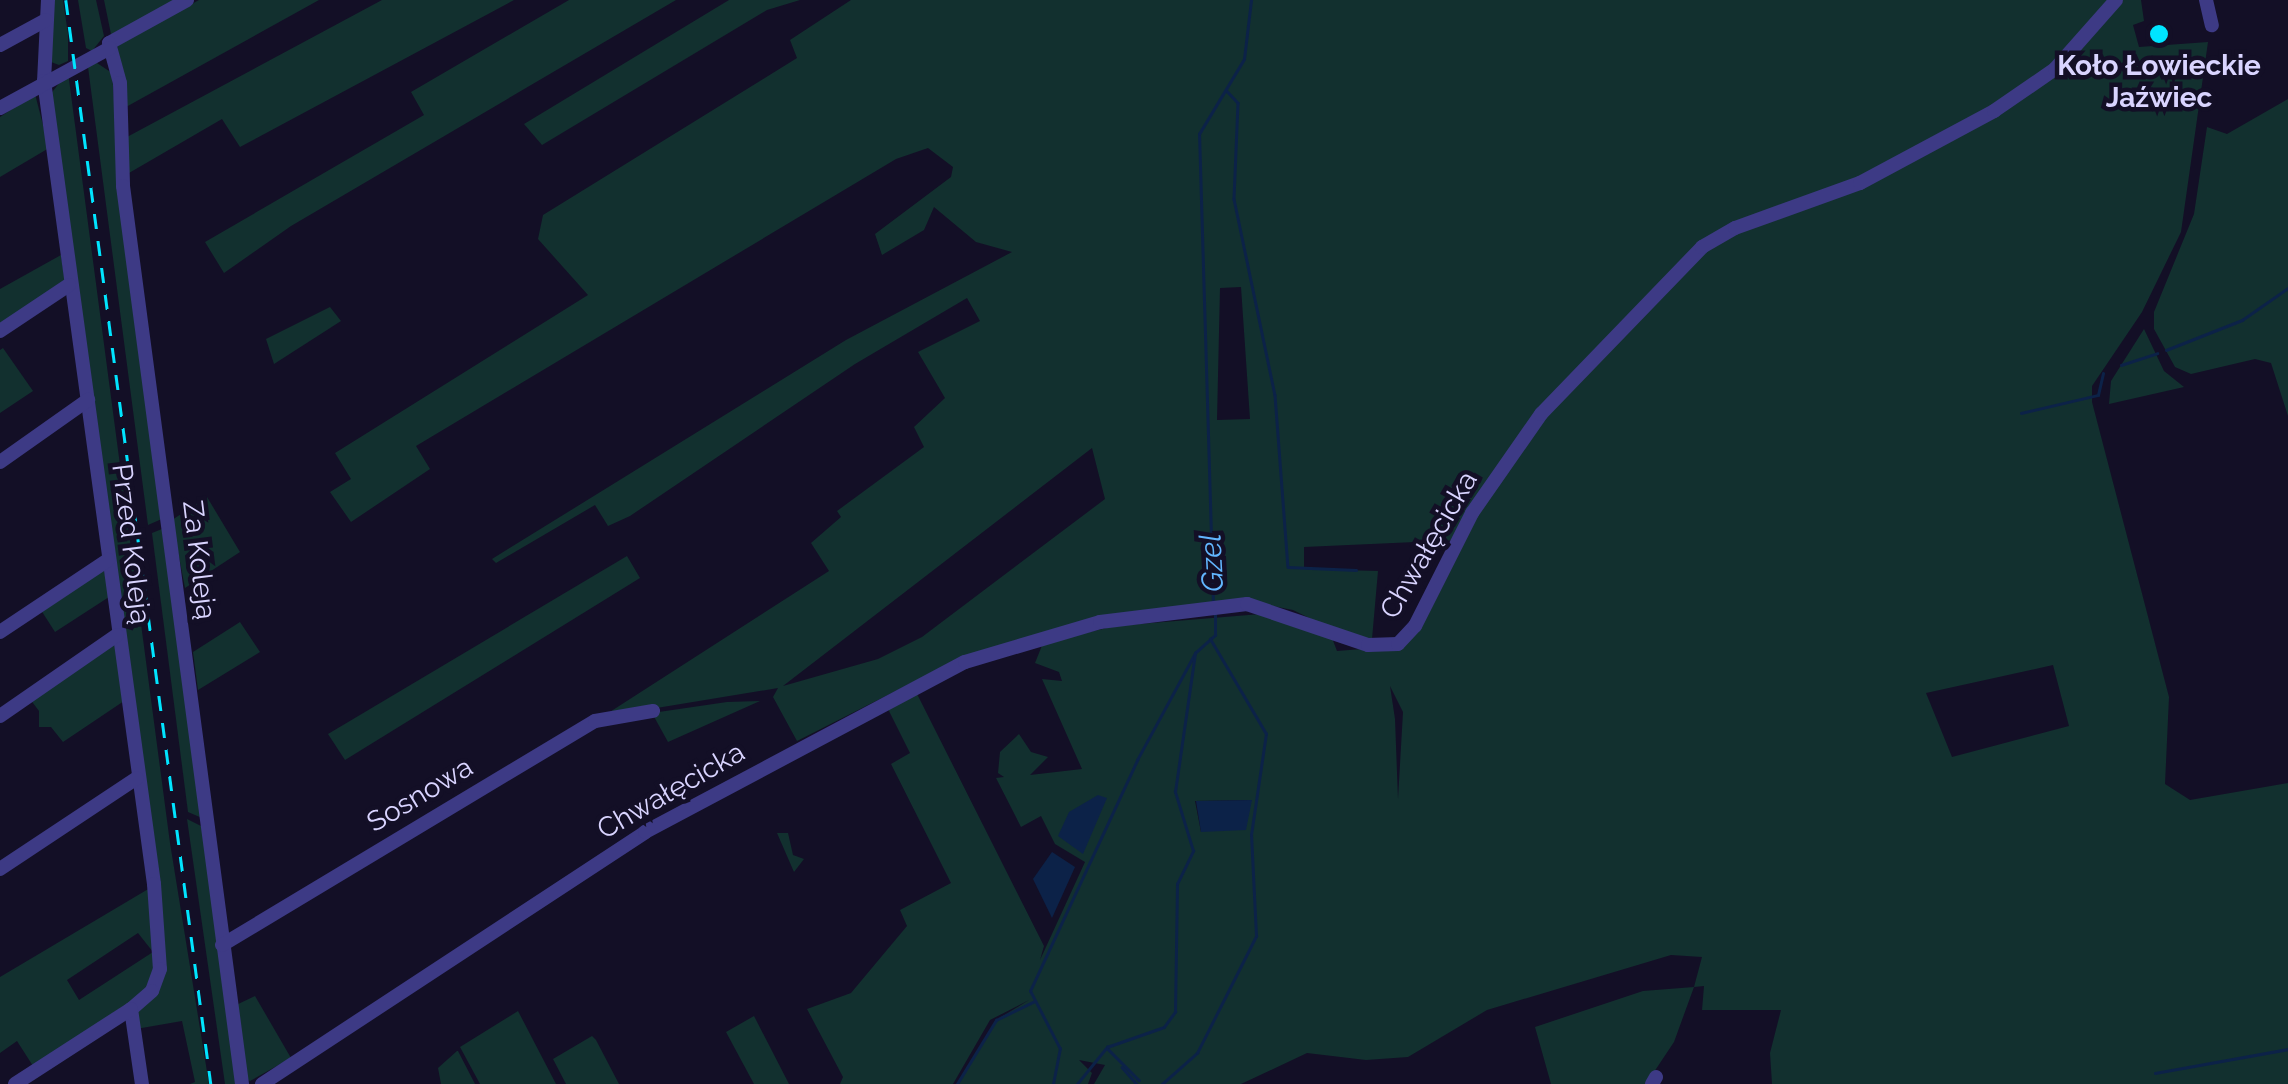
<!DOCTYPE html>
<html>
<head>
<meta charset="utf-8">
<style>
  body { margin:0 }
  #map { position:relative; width:2288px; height:1084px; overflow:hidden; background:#130f26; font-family:Raleway,sans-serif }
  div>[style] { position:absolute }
  .green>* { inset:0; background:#12302f }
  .water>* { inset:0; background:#0c2248 }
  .stream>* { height:2.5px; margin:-1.25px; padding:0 1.25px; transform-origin:1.25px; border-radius:1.25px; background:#0c2248 }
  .minor>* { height:14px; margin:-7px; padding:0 7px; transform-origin:7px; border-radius:7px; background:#3d3a85 }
  .rail>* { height:2.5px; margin-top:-1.25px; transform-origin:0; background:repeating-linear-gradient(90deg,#00e5ff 0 15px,transparent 0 27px) }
  .dots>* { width:28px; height:28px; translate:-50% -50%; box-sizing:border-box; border:5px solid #130f26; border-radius:50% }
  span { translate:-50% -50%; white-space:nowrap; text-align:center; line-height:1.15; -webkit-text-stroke:9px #130f26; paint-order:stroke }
  .poi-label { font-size:28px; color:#d9d4ff; font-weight:700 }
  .street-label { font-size:28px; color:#d9d4ff }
  .water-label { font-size:30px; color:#62b6ff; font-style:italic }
</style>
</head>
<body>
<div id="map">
  <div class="green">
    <i style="clip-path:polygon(51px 0,63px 0,68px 34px,68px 61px,59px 65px,51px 62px)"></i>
    <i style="clip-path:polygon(78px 0,96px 0,104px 36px,92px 51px,86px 48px)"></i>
    <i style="clip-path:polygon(104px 0,180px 0,112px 39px)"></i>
    <i style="clip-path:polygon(199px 0,319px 0,126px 107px,117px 46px)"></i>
    <i style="clip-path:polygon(382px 0,514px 0,240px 147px,222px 119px,129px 173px,127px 137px)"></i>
    <i style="clip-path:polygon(569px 0,676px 0,291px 226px,224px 273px,205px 242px,424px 115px,411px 92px)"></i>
    <i style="clip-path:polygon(729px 0,800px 0,767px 10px,542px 145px,524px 124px)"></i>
    <i style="clip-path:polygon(evenodd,851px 0,2141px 0,2144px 21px,2133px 25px,2139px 47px,2208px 42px,2181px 232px,2142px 312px,2092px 386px,2092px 402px,2169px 697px,2165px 784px,2190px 800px,2288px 783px,2288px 1084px,1772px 1084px,1770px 1053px,1781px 1010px,1702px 1010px,1704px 986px,1694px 987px,1674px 1042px,1646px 1084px,1551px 1084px,1535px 1027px,1643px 991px,1694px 987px,1702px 957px,1671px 955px,1487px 1010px,1408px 1057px,1366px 1060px,1307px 1053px,1241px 1084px,1094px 1084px,1105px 1065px,1079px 1060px,1092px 1073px,1088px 1084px,959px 1084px,996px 1020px,1029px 1000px,990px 1020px,953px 1084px,840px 1084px,843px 1077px,807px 1009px,851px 993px,907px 926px,900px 910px,951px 883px,891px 764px,910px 753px,886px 705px,914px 688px,1044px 946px,1040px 960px,1085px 862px,1055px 844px,1041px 816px,1021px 827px,996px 778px,1004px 777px,998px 773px,1000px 752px,1019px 734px,1031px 752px,1048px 757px,1030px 775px,1082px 769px,1042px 679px,1062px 681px,1059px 672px,1035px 663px,1043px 643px,1115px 626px,1261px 614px,1332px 638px,1337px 651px,1400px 646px,1460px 540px,1304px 547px,1304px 569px,1378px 571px,1372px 639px,1356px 641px,1293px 610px,1253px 602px,1153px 612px,933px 672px,797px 741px,773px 697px,778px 688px,602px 717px,829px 571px,811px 543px,841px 517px,837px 511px,924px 447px,914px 427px,945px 398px,918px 352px,980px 321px,967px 298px,855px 364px,630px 516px,608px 526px,595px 505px,496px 563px,492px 559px,846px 340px,1012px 252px,976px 242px,934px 207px,924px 230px,882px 255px,875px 234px,951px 177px,953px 167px,928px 148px,896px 159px,416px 446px,430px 469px,351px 522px,330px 492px,351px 479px,335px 453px,588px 295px,538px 239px,543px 215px,797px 58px,790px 40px,851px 0,1241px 287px,1250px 419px,1217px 420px,1220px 288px,1241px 287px,851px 0,1092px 448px,1105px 499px,922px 637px,878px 659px,783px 686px,1092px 448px,851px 0,2053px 665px,2069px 726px,1952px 757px,1926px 693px,2053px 665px,851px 0,1390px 686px,1403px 712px,1398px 799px,1395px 719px,1390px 686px,851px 0,1252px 800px,1201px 832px,1195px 801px,1252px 800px)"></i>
    <i style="clip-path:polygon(94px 61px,112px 73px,125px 237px,164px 518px,148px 525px,88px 67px)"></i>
    <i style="clip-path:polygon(68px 72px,170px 843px,209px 1084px,190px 1084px,195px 1082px,182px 1021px,136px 1029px,134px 1010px,165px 968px,49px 96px)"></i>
    <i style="clip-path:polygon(35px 94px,49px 148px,0 177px,0 117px)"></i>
    <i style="clip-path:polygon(2288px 99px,2288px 416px,2271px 363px,2255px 359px,2191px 374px,2175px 367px,2154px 329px,2154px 312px,2194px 214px,2207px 127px,2227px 134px)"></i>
    <i style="clip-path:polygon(61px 255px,65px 282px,0 324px,0 289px)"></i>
    <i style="clip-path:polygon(330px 307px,341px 321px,274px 364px,266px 339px)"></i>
    <i style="clip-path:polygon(2144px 329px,2164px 371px,2184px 387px,2109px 404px,2111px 381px)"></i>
    <i style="clip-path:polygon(3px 348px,33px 391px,0 413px,0 350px)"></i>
    <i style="clip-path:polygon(207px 497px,240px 552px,185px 588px,172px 520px)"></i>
    <i style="clip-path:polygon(162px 529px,202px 818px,188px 812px,152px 533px)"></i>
    <i style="clip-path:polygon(627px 556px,640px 578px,345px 760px,328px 734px)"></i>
    <i style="clip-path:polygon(104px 569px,109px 597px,55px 632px,39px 607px)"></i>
    <i style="clip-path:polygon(240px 622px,260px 652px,198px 690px,193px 652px)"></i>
    <i style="clip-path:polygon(114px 639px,124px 701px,63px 742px,51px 727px,39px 727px,39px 711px,30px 699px)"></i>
    <i style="clip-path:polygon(760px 701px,668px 742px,652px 713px,727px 702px)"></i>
    <i style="clip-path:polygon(187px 819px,205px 828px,238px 1084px,225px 1084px)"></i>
    <i style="clip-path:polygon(777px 833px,788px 833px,793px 855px,804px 859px,794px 872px)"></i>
    <i style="clip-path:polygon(evenodd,150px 888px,156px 966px,146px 991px,33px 1066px,17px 1041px,0 1053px,0 977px,150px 888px,138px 933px,153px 952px,79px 1000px,67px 980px,138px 933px)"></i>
    <i style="clip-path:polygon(255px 996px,291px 1058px,250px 1081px,244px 1077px,234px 1006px)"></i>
    <i style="clip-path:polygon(518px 1011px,556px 1084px,480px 1084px,460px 1047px)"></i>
    <i style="clip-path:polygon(754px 1016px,789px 1084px,754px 1084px,726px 1032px)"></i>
    <i style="clip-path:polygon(592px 1036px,596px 1040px,619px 1084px,566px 1084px,553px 1059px)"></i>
    <i style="clip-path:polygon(457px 1051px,458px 1051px,475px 1084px,441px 1084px,438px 1068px)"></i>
  </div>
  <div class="water">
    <i style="clip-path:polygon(1098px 795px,1107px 798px,1083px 854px,1058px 836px,1069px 812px)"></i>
    <i style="clip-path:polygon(1252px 800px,1246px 830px,1201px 832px,1196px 801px)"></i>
    <i style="clip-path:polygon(1052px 852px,1075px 867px,1052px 918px,1033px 879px)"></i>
  </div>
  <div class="stream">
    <i style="left:1227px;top:91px;width:16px;rotate:47deg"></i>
    <i style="left:1238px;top:103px;width:96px;rotate:92.4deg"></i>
    <i style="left:1234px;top:199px;width:200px;rotate:78.2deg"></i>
    <i style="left:1275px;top:395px;width:172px;rotate:85.7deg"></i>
    <i style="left:1288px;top:567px;width:68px;rotate:2.5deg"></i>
    <i style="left:2166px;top:350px;width:82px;rotate:-21.5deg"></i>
    <i style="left:2242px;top:320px;width:56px;rotate:-34.8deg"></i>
    <i style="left:2121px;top:365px;width:38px;rotate:-18deg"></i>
    <i style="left:2021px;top:413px;width:79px;rotate:-13.2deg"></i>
    <i style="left:2098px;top:395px;width:22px;rotate:-77deg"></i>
    <i style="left:1213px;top:604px;width:470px;rotate:-91.7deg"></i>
    <i style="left:1199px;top:134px;width:87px;rotate:-59deg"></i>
    <i style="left:1244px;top:59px;width:59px;rotate:-83.2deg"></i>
    <i style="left:1108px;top:1049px;width:44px;rotate:45deg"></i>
    <i style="left:1122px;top:1067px;width:23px;rotate:49deg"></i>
    <i style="left:2155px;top:1073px;width:135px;rotate:-10.2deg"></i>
    <i style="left:957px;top:1084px;width:75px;rotate:-58.6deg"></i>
    <i style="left:996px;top:1020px;width:43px;rotate:-26deg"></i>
    <i style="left:1053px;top:1084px;width:36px;rotate:-79deg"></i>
    <i style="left:1060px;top:1049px;width:65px;rotate:-117.3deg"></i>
    <i style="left:1030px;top:991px;width:255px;rotate:-65.1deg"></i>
    <i style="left:1137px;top:760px;width:122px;rotate:-61.5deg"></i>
    <i style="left:1195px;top:653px;width:27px;rotate:-42deg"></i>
    <i style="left:1215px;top:635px;width:23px;rotate:-90deg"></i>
    <i style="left:1077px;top:1084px;width:48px;rotate:-51deg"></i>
    <i style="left:1107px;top:1047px;width:60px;rotate:-19.3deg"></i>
    <i style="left:1164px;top:1027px;width:19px;rotate:-54deg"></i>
    <i style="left:1175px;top:1012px;width:128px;rotate:-89.1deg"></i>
    <i style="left:1177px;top:884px;width:37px;rotate:-64deg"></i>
    <i style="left:1193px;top:851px;width:62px;rotate:-107deg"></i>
    <i style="left:1175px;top:792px;width:140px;rotate:-81.8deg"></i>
    <i style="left:1162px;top:1084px;width:47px;rotate:-41.5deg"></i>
    <i style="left:1197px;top:1053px;width:131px;rotate:-63.2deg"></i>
    <i style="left:1256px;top:936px;width:101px;rotate:-92.8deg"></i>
    <i style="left:1251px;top:835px;width:102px;rotate:-81.6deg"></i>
    <i style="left:1266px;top:734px;width:110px;rotate:-120.5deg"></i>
  </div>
  <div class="minor">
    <i style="left:48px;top:0;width:81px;rotate:92.8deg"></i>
    <i style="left:44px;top:81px;width:810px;rotate:82.2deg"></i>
    <i style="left:154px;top:884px;width:85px;rotate:86deg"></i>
    <i style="left:160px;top:969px;width:23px;rotate:110deg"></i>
    <i style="left:152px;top:991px;width:28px;rotate:139deg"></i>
    <i style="left:131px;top:1009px;width:76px;rotate:81.7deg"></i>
    <i style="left:187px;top:0;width:89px;rotate:151.1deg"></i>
    <i style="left:109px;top:43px;width:41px;rotate:74.6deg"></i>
    <i style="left:120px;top:83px;width:103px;rotate:88.3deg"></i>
    <i style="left:123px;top:186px;width:906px;rotate:82.45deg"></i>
    <i style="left:2206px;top:0;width:26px;rotate:77deg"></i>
    <i style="left:0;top:45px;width:52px;rotate:-28.5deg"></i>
    <i style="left:0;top:108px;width:125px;rotate:-28.6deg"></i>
    <i style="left:0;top:331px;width:83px;rotate:-33.7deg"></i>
    <i style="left:0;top:462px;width:108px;rotate:-35.2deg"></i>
    <i style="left:0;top:632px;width:130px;rotate:-33.7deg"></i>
    <i style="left:0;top:716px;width:142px;rotate:-34.7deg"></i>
    <i style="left:0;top:869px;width:164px;rotate:-33.6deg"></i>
    <i style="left:222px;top:945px;width:435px;rotate:-31deg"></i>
    <i style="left:595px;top:721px;width:59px;rotate:-9.8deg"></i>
    <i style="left:15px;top:1084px;width:138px;rotate:-32.9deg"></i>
    <i style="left:262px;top:1084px;width:458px;rotate:-33.3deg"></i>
    <i style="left:645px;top:832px;width:362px;rotate:-28deg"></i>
    <i style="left:965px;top:662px;width:141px;rotate:-16.5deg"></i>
    <i style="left:1100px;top:622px;width:148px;rotate:-7deg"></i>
    <i style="left:1247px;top:604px;width:128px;rotate:18.7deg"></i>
    <i style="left:1368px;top:645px;width:30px;rotate:-2deg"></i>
    <i style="left:1398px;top:644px;width:25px;rotate:-47deg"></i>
    <i style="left:1415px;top:626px;width:127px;rotate:-63.2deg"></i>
    <i style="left:1472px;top:513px;width:121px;rotate:-55.1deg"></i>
    <i style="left:1541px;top:414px;width:232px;rotate:-46deg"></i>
    <i style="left:1702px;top:247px;width:38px;rotate:-30deg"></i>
    <i style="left:1735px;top:228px;width:133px;rotate:-19.8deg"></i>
    <i style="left:1860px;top:183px;width:152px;rotate:-28.2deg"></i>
    <i style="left:1994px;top:111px;width:74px;rotate:-34.5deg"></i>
    <i style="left:2055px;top:69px;width:92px;rotate:-48.5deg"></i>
    <i style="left:1652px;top:1084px;width:8px;rotate:-60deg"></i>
  </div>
  <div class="rail">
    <i style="left:66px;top:0;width:1094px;rotate:82.38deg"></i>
  </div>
  <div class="dots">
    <i style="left:2159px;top:34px;background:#00e5ff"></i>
  </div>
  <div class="poi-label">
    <span style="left:2159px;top:82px">Koło Łowieckie<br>Jaźwiec</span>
  </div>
  <div class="street-label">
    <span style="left:131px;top:544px;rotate:83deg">Przed Koleją</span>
    <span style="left:1429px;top:545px;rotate:-60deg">Chwałęcicka</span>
    <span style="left:199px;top:560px;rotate:83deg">Za Koleją</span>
    <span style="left:671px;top:791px;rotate:-30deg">Chwałęcicka</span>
    <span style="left:420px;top:795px;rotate:-31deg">Sosnowa</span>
  </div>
  <div class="water-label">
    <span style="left:1212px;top:563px;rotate:-93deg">Gzel</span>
  </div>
</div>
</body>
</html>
